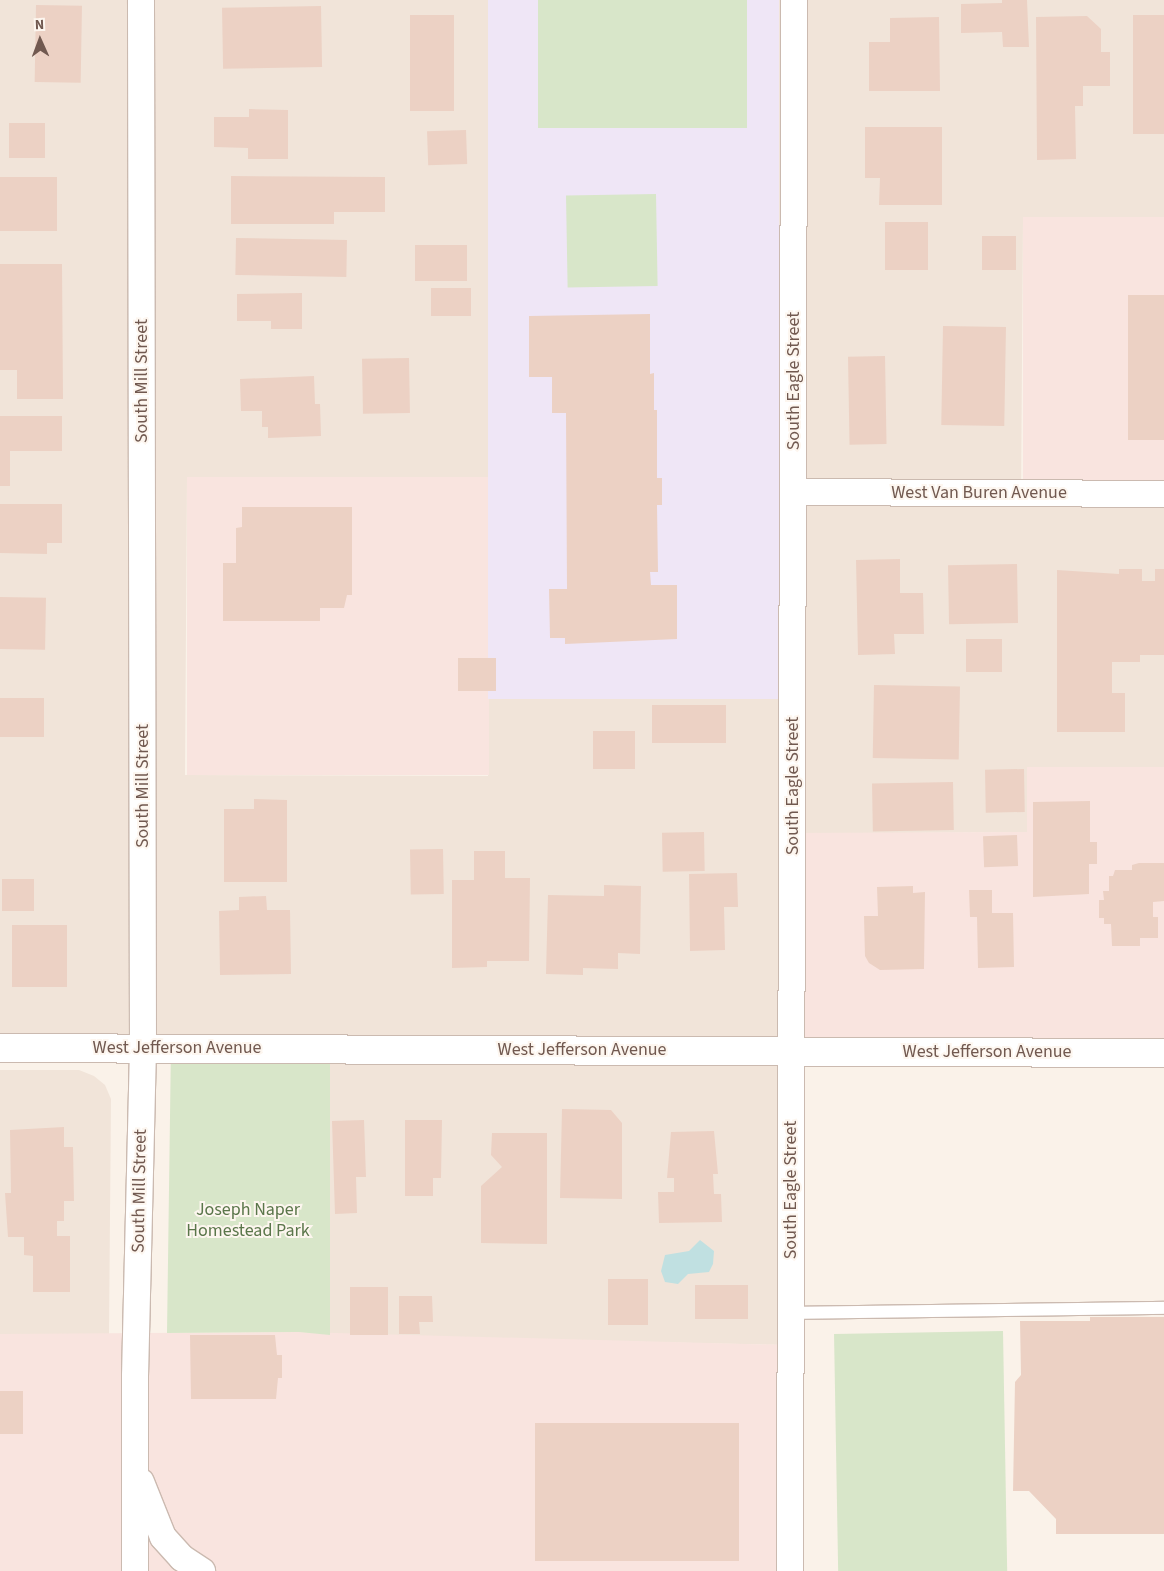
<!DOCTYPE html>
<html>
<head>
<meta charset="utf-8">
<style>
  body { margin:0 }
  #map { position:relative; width:1164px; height:1571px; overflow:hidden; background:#faf2e9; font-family:"Source Sans 3",sans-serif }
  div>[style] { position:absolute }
  .residential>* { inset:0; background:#f1e4d9 }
  .commercial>* { inset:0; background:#f9e4df; transform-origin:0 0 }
  .education>* { inset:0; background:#efe6f6; transform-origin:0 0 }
  .green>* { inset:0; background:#d8e6c9; transform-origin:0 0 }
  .water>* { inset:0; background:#c0e0e1 }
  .building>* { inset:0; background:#ecd1c4; transform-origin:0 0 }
  .roads { filter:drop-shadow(1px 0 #cbbab0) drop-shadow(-1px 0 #cbbab0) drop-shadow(0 1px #cbbab0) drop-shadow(0 -1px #cbbab0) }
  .service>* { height:12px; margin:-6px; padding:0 6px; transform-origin:6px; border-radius:6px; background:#fff }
  .minor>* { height:26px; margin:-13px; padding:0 13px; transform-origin:13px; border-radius:13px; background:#fff }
  .tertiary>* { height:28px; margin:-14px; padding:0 14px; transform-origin:14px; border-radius:14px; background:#fff }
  span { translate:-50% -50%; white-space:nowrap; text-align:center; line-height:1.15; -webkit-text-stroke:4px #fdf6ef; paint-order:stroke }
  .street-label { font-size:18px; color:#715950 }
  .park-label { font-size:18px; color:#5a764a }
  .north { position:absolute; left:15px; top:15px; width:50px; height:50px; -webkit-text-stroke:4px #fdf6ef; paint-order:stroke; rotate:358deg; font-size:14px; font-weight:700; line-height:20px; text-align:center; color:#715950 }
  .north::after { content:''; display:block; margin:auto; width:18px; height:22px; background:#715950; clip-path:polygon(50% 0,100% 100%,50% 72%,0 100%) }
</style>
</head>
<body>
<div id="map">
  <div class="residential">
    <i style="clip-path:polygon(0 0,488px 0,489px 478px,187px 478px,185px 775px,488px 776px,488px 699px,778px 699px,779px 0,1164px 0,1164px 217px,1023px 220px,1021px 500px,1164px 498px,1164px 767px,1027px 767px,1027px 832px,784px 834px,786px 1345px,330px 1335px,329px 1044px,0 1042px)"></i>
    <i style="clip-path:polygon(0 1070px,79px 1070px,94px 1076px,105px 1085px,111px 1099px,109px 1334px,0 1334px)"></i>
  </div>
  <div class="commercial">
    <i style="left:1164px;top:217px;width:281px;height:141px;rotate:90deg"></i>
    <i style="left:187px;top:477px;width:302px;height:298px"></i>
    <i style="clip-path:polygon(1027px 767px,1164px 767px,1164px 1047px,785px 1045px,784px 833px,1027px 832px)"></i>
    <i style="clip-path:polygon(299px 1332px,786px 1345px,784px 1571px,0 1571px,0 1334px)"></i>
  </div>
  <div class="education">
    <i style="left:488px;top:0;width:291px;height:699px"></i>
  </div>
  <div class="green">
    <i style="left:538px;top:0;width:209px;height:128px"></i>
    <i style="left:656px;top:194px;width:92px;height:90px;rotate:89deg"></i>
    <i style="clip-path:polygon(171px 1044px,330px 1044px,330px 1335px,299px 1332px,167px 1333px)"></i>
    <i style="left:1003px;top:1331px;width:240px;height:169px;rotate:89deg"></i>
  </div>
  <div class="water">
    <i style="clip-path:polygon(700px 1240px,714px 1251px,713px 1264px,709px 1272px,688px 1274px,678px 1284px,665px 1282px,661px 1271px,665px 1255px,689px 1251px)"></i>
  </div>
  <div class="building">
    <i style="clip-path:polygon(1002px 0,1027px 0,1029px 47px,1003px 47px,1002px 32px,961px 33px,961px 4px,1002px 3px)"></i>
    <i style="left:36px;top:5px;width:46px;height:77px;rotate:1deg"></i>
    <i style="left:321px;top:6px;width:61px;height:99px;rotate:89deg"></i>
    <i style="left:410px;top:15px;width:44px;height:96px"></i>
    <i style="left:1133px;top:15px;width:31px;height:119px"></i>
    <i style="clip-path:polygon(1087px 16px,1101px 29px,1101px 52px,1110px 52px,1110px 86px,1083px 86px,1083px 106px,1075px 106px,1076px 159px,1037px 160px,1036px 17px)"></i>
    <i style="clip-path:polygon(939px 17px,940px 91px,869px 91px,869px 42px,890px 42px,890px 18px)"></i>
    <i style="clip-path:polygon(249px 109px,288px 110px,288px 159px,248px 159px,248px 148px,214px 147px,214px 117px,249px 117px)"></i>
    <i style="left:45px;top:123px;width:35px;height:36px;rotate:90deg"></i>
    <i style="clip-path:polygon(865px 127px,942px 127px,942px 205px,879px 205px,880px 178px,865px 178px)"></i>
    <i style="left:466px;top:130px;width:34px;height:39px;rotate:88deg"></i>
    <i style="clip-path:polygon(231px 176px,385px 177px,385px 212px,334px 212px,334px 224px,231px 224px)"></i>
    <i style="left:0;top:177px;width:57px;height:54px"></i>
    <i style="left:885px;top:222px;width:43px;height:48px"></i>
    <i style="left:982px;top:236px;width:34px;height:34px"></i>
    <i style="left:236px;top:238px;width:111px;height:37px;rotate:1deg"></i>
    <i style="left:415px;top:245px;width:52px;height:36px"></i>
    <i style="clip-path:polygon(0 264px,62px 264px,63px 399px,17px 399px,17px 370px,0 370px)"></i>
    <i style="left:431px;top:288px;width:40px;height:28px"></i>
    <i style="clip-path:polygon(302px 293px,302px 329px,271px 329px,271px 321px,237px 321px,237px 294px)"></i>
    <i style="left:1128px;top:295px;width:36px;height:145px"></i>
    <i style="clip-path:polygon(650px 314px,650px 374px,654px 373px,654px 410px,657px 410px,657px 478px,662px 478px,662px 505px,657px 505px,658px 572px,650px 572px,651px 585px,677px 585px,677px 639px,565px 644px,565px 638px,550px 638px,549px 589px,567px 589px,566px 413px,552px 413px,552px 377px,529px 377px,529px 316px)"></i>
    <i style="left:943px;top:326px;width:63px;height:99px;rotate:1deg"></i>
    <i style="left:885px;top:356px;width:88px;height:37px;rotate:89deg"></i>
    <i style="left:409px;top:358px;width:55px;height:47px;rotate:89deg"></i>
    <i style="clip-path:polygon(314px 376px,315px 404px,320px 404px,321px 436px,268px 438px,268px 427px,262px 427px,262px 411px,241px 411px,240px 379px)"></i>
    <i style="clip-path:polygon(0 416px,62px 416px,62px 451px,10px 451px,10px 486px,0 486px)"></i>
    <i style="clip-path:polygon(0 504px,62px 504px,62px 543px,47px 543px,47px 554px,0 553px)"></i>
    <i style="clip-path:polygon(242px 507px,352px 507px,352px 595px,347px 595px,344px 608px,320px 608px,320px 621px,223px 621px,223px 563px,236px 563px,236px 528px,242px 527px)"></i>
    <i style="clip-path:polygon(900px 559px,900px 593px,923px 593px,924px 634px,894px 634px,895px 654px,858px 655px,856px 560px)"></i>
    <i style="left:1017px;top:564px;width:59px;height:69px;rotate:89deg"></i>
    <i style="clip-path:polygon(1119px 569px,1142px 569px,1142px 581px,1155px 581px,1155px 569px,1164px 569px,1164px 655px,1140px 655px,1140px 662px,1112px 662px,1112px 693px,1125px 693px,1125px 732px,1057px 732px,1057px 570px,1119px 574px)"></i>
    <i style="left:0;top:597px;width:46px;height:52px;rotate:1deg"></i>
    <i style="left:966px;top:639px;width:36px;height:33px"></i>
    <i style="left:458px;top:658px;width:38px;height:33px"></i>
    <i style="left:874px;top:685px;width:86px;height:73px;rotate:1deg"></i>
    <i style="left:0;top:698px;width:44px;height:39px"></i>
    <i style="left:726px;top:705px;width:38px;height:74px;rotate:90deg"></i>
    <i style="left:593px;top:731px;width:42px;height:38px"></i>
    <i style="left:1024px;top:769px;width:43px;height:39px;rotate:89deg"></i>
    <i style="left:953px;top:782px;width:48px;height:81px;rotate:89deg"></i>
    <i style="clip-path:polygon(254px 799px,287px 800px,287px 882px,224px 882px,224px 809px,254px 809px)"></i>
    <i style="clip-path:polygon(1090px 801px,1090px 842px,1097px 842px,1097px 864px,1089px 864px,1089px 894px,1033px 897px,1033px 802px)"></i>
    <i style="left:704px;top:832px;width:39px;height:42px;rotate:89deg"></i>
    <i style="left:1017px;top:835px;width:31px;height:34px;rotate:88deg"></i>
    <i style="left:443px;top:849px;width:45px;height:33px;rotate:89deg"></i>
    <i style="clip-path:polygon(474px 851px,505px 851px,505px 878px,530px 878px,529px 961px,487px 961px,487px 967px,452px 968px,452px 880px,474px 880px)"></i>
    <i style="clip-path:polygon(1139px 863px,1164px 863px,1164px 901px,1153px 902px,1153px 917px,1158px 917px,1158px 938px,1140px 938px,1140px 946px,1112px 946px,1111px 924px,1104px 924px,1104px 918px,1099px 918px,1099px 900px,1104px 900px,1103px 891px,1109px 891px,1109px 876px,1113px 876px,1115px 870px,1132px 870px,1132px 865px)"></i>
    <i style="clip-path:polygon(737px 873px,738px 907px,724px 907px,725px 950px,690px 951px,689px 874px)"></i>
    <i style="left:2px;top:879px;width:32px;height:32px"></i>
    <i style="clip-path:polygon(604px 885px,641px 886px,640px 954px,618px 953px,618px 969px,583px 968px,583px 975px,546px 974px,548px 895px,604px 896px)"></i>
    <i style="clip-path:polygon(913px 886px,913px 893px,925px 892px,924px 969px,880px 970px,869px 963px,865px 956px,864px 916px,878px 916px,877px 887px)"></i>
    <i style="clip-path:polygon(969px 890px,992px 890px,992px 913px,1013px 913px,1014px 967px,978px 968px,977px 917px,970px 917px)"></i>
    <i style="clip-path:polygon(266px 896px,267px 910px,290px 910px,291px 974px,220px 975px,219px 911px,239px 910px,239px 897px)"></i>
    <i style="left:12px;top:925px;width:55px;height:62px"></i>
    <i style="clip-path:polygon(562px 1109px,611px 1110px,622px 1123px,622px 1199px,560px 1198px)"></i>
    <i style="clip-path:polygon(364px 1120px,366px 1177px,356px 1177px,357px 1213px,335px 1214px,332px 1121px)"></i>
    <i style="clip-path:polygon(405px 1120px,442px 1120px,441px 1178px,433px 1178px,433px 1196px,405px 1196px)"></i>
    <i style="clip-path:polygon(64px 1127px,64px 1147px,73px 1147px,74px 1201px,64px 1201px,64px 1221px,57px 1221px,57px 1236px,70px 1236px,70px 1292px,33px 1292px,33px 1256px,24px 1255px,24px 1237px,8px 1237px,5px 1193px,11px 1193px,10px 1130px)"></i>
    <i style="clip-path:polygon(714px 1131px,718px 1174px,713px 1174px,714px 1194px,721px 1194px,722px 1222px,659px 1223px,658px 1192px,674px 1192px,674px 1178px,667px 1178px,671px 1132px)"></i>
    <i style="clip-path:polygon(492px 1133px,547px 1133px,547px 1244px,481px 1243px,481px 1186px,502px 1167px,491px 1155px)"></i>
    <i style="left:608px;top:1279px;width:40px;height:46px"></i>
    <i style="left:695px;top:1285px;width:53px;height:34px"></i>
    <i style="left:388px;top:1287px;width:48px;height:38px;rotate:90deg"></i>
    <i style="clip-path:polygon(399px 1296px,432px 1296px,433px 1322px,419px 1322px,420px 1334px,399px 1334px)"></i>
    <i style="clip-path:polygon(1090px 1317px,1164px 1317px,1164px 1534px,1056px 1534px,1056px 1519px,1029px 1491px,1013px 1491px,1015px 1382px,1021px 1375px,1020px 1321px,1090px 1321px)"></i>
    <i style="clip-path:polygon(190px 1335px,275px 1335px,277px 1355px,282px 1355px,282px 1378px,278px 1378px,276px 1399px,191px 1399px)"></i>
    <i style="left:0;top:1391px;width:23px;height:43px"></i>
    <i style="left:535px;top:1423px;width:204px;height:138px"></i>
  </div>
  <div class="roads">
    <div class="service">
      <i style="left:791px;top:1313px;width:373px;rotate:-0.8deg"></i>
    </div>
    <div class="minor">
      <i style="left:794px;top:492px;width:370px;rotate:0.3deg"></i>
      <i style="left:141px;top:1482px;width:59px;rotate:68.2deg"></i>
      <i style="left:163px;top:1537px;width:28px;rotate:48deg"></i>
      <i style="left:182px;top:1558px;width:24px;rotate:33deg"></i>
      <i style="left:135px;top:1571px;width:195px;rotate:-90deg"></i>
      <i style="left:135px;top:1376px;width:328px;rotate:-88.6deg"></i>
      <i style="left:143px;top:1048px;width:1048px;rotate:-90.11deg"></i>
      <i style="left:790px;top:1571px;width:1571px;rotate:-89.85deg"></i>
    </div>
    <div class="tertiary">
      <i style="left:0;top:1048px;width:1164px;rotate:0.25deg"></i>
    </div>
  </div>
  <div class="street-label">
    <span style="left:142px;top:381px;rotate:-90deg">South Mill Street</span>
    <span style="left:794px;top:381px;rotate:-90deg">South Eagle Street</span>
    <span style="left:979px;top:493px">West Van Buren Avenue</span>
    <span style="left:143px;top:786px;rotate:-90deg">South Mill Street</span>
    <span style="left:793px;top:786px;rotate:-90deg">South Eagle Street</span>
    <span style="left:177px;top:1048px">West Jefferson Avenue</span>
    <span style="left:582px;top:1050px">West Jefferson Avenue</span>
    <span style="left:987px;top:1052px">West Jefferson Avenue</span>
    <span style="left:791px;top:1190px;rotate:-90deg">South Eagle Street</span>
    <span style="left:140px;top:1191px;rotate:-89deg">South Mill Street</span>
  </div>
  <div class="park-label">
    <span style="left:248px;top:1221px">Joseph Naper<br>Homestead Park</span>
  </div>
  <div class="north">N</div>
</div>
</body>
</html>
